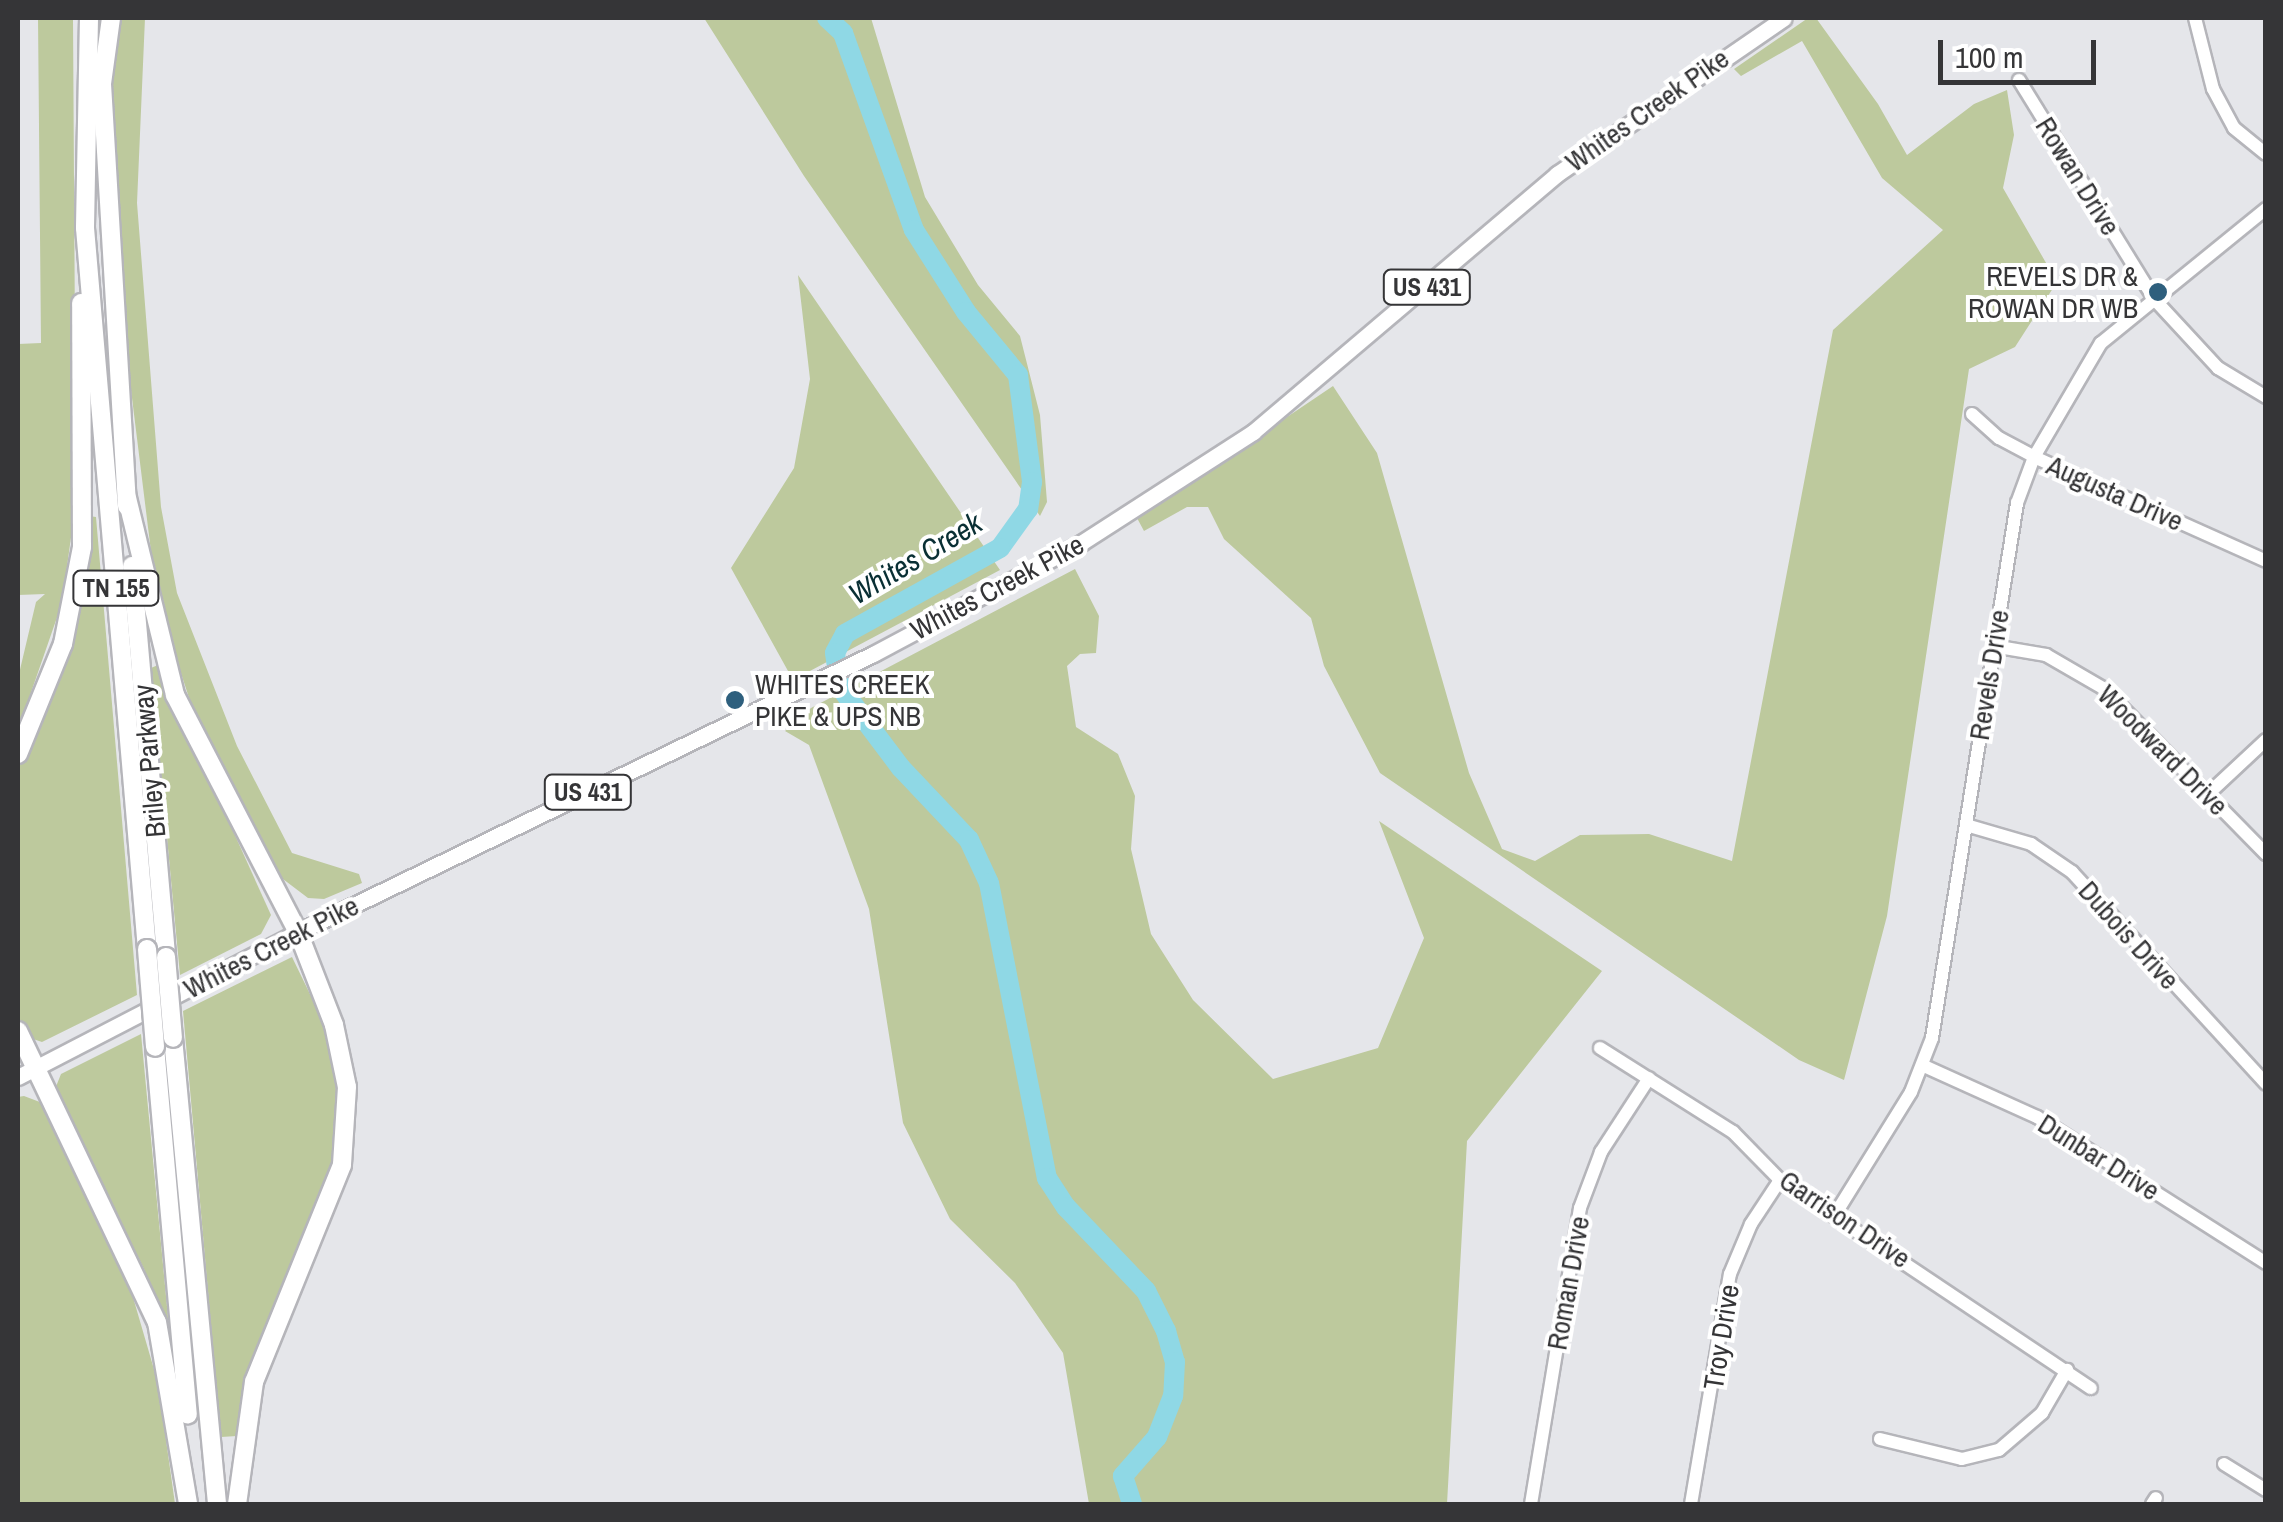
<!DOCTYPE html>
<html>
<head>
<meta charset="utf-8">
<style>
  body { margin:0 }
  #map { position:relative; width:2283px; height:1522px; overflow:hidden; background:#e5e6ea; font-family:"Archivo Narrow",sans-serif }
  div>[style] { position:absolute }
  .green>* { inset:0; background:#bdc99d }
  .river>* { height:20px; margin:-10px; padding:0 10px; transform-origin:10px; border-radius:10px; background:#8fd8e5 }
  .roads { filter:drop-shadow(2px 0 #b5b5ba) drop-shadow(-2px 0 #b5b5ba) drop-shadow(0 2px #b5b5ba) drop-shadow(0 -2px #b5b5ba) }
  .minor>* { height:12px; margin:-6px; padding:0 6px; transform-origin:6px; border-radius:6px; background:#fff }
  .major>* { height:15px; margin:-7.5px; padding:0 7.5px; transform-origin:7.5px; border-radius:7.5px; background:#fff }
  .highway>* { height:18px; margin:-9px; padding:0 9px; transform-origin:9px; border-radius:9px; background:#fff }
  .bridges { filter:drop-shadow(2px 0 #b5b5ba) drop-shadow(-2px 0 #b5b5ba) drop-shadow(0 2px #b5b5ba) drop-shadow(0 -2px #b5b5ba) }
  .highway-bridge>* { height:18px; margin:-9px; padding:0 9px; transform-origin:9px; border-radius:9px; background:#fff }
  .dots>* { width:28px; height:28px; translate:-50% -50%; box-sizing:border-box; border:5px solid #fff; border-radius:50% }
  span { translate:-50% -50%; white-space:nowrap; text-align:center; line-height:1.15; -webkit-text-stroke:8px #fff; paint-order:stroke }
  .shield-label span { padding:2px 8px; background:#fff; border:2px solid; border-radius:8px; -webkit-text-stroke-width:0 }
  .shield-label { font-size:25px; color:#353537; font-weight:700 }
  .street-label { font-size:28px; color:#353537 }
  .poi-label { font-size:28px; color:#353537 }
  .right { translate:-100% -50%; text-align:right }
  .left { translate:0 -50%; text-align:left }
  .water-label { font-size:30px; color:#092f34; font-style:italic }
  .frame { position:absolute; inset:0; border:20px solid #353537; pointer-events:none }
  .scale { position:absolute; left:1938px; top:40px; width:158px; height:45px; box-sizing:border-box; border:5px solid #353537; border-top:0; padding-left:12px; font-size:30px; line-height:35px; white-space:nowrap; color:#353537; -webkit-text-stroke:8px #fff; paint-order:stroke }
</style>
</head>
<body>
<div id="map">
  <div class="green">
    <i style="clip-path:polygon(38px 18px,73px 18px,76px 501px,62px 603px,18px 730px,18px 678px,36px 602px,45px 594px,18px 595px,18px 344px,41px 343px)"></i>
    <i style="clip-path:polygon(115px 18px,145px 18px,137px 203px,161px 507px,177px 593px,237px 746px,292px 853px,359px 874px,362px 883px,324px 899px,308px 898px,275px 873px,195px 716px,157px 600px,120px 301px,109px 85px)"></i>
    <i style="clip-path:polygon(704px 18px,871px 18px,925px 197px,978px 285px,1020px 336px,1040px 415px,1047px 502px,1040px 516px,804px 176px)"></i>
    <i style="clip-path:polygon(1808px 18px,1816px 18px,1878px 104px,1907px 155px,1974px 104px,2007px 90px,2014px 135px,2003px 188px,2057px 282px,2015px 347px,1969px 369px,1887px 916px,1844px 1080px,1799px 1060px,1380px 773px,1324px 666px,1311px 618px,1224px 539px,1208px 507px,1187px 507px,1144px 531px,1137px 518px,1333px 386px,1377px 453px,1469px 773px,1502px 849px,1535px 861px,1580px 835px,1649px 834px,1732px 861px,1833px 330px,1943px 230px,1882px 178px,1802px 41px,1741px 76px,1734px 69px)"></i>
    <i style="clip-path:polygon(798px 275px,1000px 570px,793px 680px,731px 568px,794px 468px,810px 379px)"></i>
    <i style="clip-path:polygon(89px 516px,96px 517px,137px 995px,42px 1042px,30px 1038px,18px 1017px,18px 769px,51px 694px)"></i>
    <i style="clip-path:polygon(1075px 569px,1099px 616px,1096px 653px,1080px 654px,1067px 666px,1076px 727px,1118px 754px,1135px 796px,1131px 849px,1151px 934px,1193px 1000px,1273px 1079px,1378px 1048px,1424px 938px,1379px 821px,1602px 971px,1467px 1141px,1447px 1504px,1089px 1504px,1063px 1353px,1015px 1283px,950px 1219px,903px 1123px,869px 909px,809px 745px,785px 731px,811px 708px)"></i>
    <i style="clip-path:polygon(158px 665px,271px 915px,261px 934px,180px 975px,151px 668px)"></i>
    <i style="clip-path:polygon(292px 957px,326px 1027px,338px 1084px,334px 1167px,255px 1356px,237px 1436px,221px 1437px,183px 1011px)"></i>
    <i style="clip-path:polygon(141px 1034px,170px 1338px,167px 1339px,144px 1269px,55px 1089px,61px 1074px)"></i>
    <i style="clip-path:polygon(24px 1096px,45px 1104px,58px 1125px,65px 1155px,130px 1287px,158px 1383px,175px 1504px,18px 1504px,18px 1097px)"></i>
  </div>
  <div class="river">
    <i style="left:827px;top:18px;width:22px;rotate:43deg"></i>
    <i style="left:843px;top:33px;width:209px;rotate:70.2deg"></i>
    <i style="left:914px;top:230px;width:97px;rotate:57.6deg"></i>
    <i style="left:966px;top:312px;width:82px;rotate:50.5deg"></i>
    <i style="left:1018px;top:375px;width:108px;rotate:82.5deg"></i>
    <i style="left:1032px;top:482px;width:27px;rotate:98deg"></i>
    <i style="left:1028px;top:509px;width:48px;rotate:125.7deg"></i>
    <i style="left:1000px;top:548px;width:177px;rotate:151deg"></i>
    <i style="left:845px;top:634px;width:21px;rotate:118deg"></i>
    <i style="left:835px;top:653px;width:34px;rotate:82deg"></i>
    <i style="left:840px;top:687px;width:101px;rotate:53deg"></i>
    <i style="left:901px;top:768px;width:99px;rotate:46.6deg"></i>
    <i style="left:969px;top:840px;width:47px;rotate:65.1deg"></i>
    <i style="left:989px;top:883px;width:301px;rotate:78.9deg"></i>
    <i style="left:1047px;top:1178px;width:35px;rotate:57deg"></i>
    <i style="left:1066px;top:1207px;width:116px;rotate:46.4deg"></i>
    <i style="left:1146px;top:1291px;width:45px;rotate:63.4deg"></i>
    <i style="left:1166px;top:1331px;width:32px;rotate:74deg"></i>
    <i style="left:1175px;top:1362px;width:34px;rotate:93deg"></i>
    <i style="left:1173px;top:1396px;width:44px;rotate:111.3deg"></i>
    <i style="left:1157px;top:1437px;width:52px;rotate:131.1deg"></i>
    <i style="left:1123px;top:1476px;width:29px;rotate:72deg"></i>
  </div>
  <div class="roads">
    <div class="minor">
      <i style="left:2195px;top:18px;width:73px;rotate:75.8deg"></i>
      <i style="left:2213px;top:89px;width:44px;rotate:61.7deg"></i>
      <i style="left:2234px;top:128px;width:41px;rotate:39.1deg"></i>
      <i style="left:2019px;top:80px;width:259px;rotate:58.3deg"></i>
      <i style="left:2155px;top:300px;width:93px;rotate:47.2deg"></i>
      <i style="left:2218px;top:368px;width:56px;rotate:31.1deg"></i>
      <i style="left:1972px;top:414px;width:36px;rotate:42deg"></i>
      <i style="left:1999px;top:438px;width:40px;rotate:28deg"></i>
      <i style="left:2034px;top:457px;width:254px;rotate:24.1deg"></i>
      <i style="left:1993px;top:646px;width:54px;rotate:9.6deg"></i>
      <i style="left:2046px;top:655px;width:66px;rotate:30.1deg"></i>
      <i style="left:2103px;top:688px;width:233px;rotate:45.5deg"></i>
      <i style="left:2208px;top:794px;width:79px;rotate:-43deg"></i>
      <i style="left:1966px;top:825px;width:68px;rotate:16.3deg"></i>
      <i style="left:2031px;top:844px;width:50px;rotate:34.3deg"></i>
      <i style="left:2072px;top:872px;width:287px;rotate:47.5deg"></i>
      <i style="left:1600px;top:1048px;width:157px;rotate:32.3deg"></i>
      <i style="left:1733px;top:1132px;width:67px;rotate:45.6deg"></i>
      <i style="left:1780px;top:1180px;width:374px;rotate:33.8deg"></i>
      <i style="left:1924px;top:1066px;width:124px;rotate:24.3deg"></i>
      <i style="left:2037px;top:1117px;width:272px;rotate:32.5deg"></i>
      <i style="left:1836px;top:1213px;width:142px;rotate:-58.2deg"></i>
      <i style="left:1911px;top:1092px;width:58px;rotate:-68.7deg"></i>
      <i style="left:1932px;top:1038px;width:542px;rotate:-80.97deg"></i>
      <i style="left:2017px;top:503px;width:49px;rotate:-69.7deg"></i>
      <i style="left:2034px;top:457px;width:132px;rotate:-59.6deg"></i>
      <i style="left:2101px;top:343px;width:213px;rotate:-39.1deg"></i>
      <i style="left:1880px;top:1439px;width:84px;rotate:13.7deg"></i>
      <i style="left:1962px;top:1459px;width:38px;rotate:-14deg"></i>
      <i style="left:1999px;top:1450px;width:57px;rotate:-40.7deg"></i>
      <i style="left:2042px;top:1413px;width:50px;rotate:-59.8deg"></i>
      <i style="left:2224px;top:1464px;width:49px;rotate:31.8deg"></i>
      <i style="left:1531px;top:1504px;width:300px;rotate:-80.6deg"></i>
      <i style="left:1580px;top:1208px;width:60px;rotate:-69.4deg"></i>
      <i style="left:1601px;top:1152px;width:88px;rotate:-57deg"></i>
      <i style="left:1691px;top:1504px;width:233px;rotate:-80.4deg"></i>
      <i style="left:1730px;top:1274px;width:54px;rotate:-67.2deg"></i>
      <i style="left:1751px;top:1224px;width:53px;rotate:-56.6deg"></i>
      <i style="left:2152px;top:1504px;width:7px;rotate:-56deg"></i>
    </div>
    <div class="major">
      <i style="left:18px;top:1077px;width:315px;rotate:-27.4deg"></i>
      <i style="left:298px;top:932px;width:639px;rotate:-25.8deg"></i>
      <i style="left:873px;top:654px;width:236px;rotate:-28.1deg"></i>
      <i style="left:1081px;top:543px;width:205px;rotate:-32.8deg"></i>
      <i style="left:1253px;top:432px;width:399px;rotate:-40.3deg"></i>
      <i style="left:1557px;top:174px;width:275px;rotate:-34.5deg"></i>
    </div>
    <div class="highway">
      <i style="left:89px;top:18px;width:210px;rotate:91.1deg"></i>
      <i style="left:85px;top:228px;width:724px;rotate:85.09deg"></i>
      <i style="left:111px;top:18px;width:67px;rotate:97.8deg"></i>
      <i style="left:102px;top:84px;width:423px;rotate:86.6deg"></i>
      <i style="left:127px;top:498px;width:203px;rotate:76.3deg"></i>
      <i style="left:175px;top:695px;width:267px;rotate:62.6deg"></i>
      <i style="left:298px;top:932px;width:100px;rotate:68.8deg"></i>
      <i style="left:334px;top:1025px;width:63px;rotate:78.2deg"></i>
      <i style="left:347px;top:1087px;width:78px;rotate:93.7deg"></i>
      <i style="left:342px;top:1165px;width:234px;rotate:112.1deg"></i>
      <i style="left:254px;top:1382px;width:123px;rotate:97.9deg"></i>
      <i style="left:132px;top:566px;width:392px;rotate:85deg"></i>
      <i style="left:18px;top:754px;width:119px;rotate:-67.8deg"></i>
      <i style="left:63px;top:644px;width:99px;rotate:-78.9deg"></i>
      <i style="left:82px;top:547px;width:244px;rotate:-90.2deg"></i>
      <i style="left:18px;top:1031px;width:322px;rotate:64.5deg"></i>
      <i style="left:157px;top:1322px;width:185px;rotate:80.3deg"></i>
      <i style="left:173px;top:1038px;width:468px;rotate:84.6deg"></i>
      <i style="left:155px;top:1047px;width:369px;rotate:84.9deg"></i>
    </div>
  </div>
  <div class="bridges">
    <div class="highway-bridge">
      <i style="left:147px;top:949px;width:98px;rotate:85.3deg"></i>
      <i style="left:166px;top:957px;width:81px;rotate:85.1deg"></i>
    </div>
  </div>
  <div class="dots">
    <i style="left:2158px;top:292px;background:#2e5f7d"></i>
    <i style="left:735px;top:700px;background:#2e5f7d"></i>
  </div>
  <div class="shield-label">
    <span style="left:1427px;top:287px">US 431</span>
    <span style="left:116px;top:588px">TN 155</span>
    <span style="left:588px;top:792px">US 431</span>
  </div>
  <div class="street-label">
    <span style="left:1647px;top:110px;rotate:-35deg">Whites Creek Pike</span>
    <span style="left:2078px;top:176px;rotate:58deg">Rowan Drive</span>
    <span style="left:2115px;top:493px;rotate:24deg">Augusta Drive</span>
    <span style="left:997px;top:587px;rotate:-28deg">Whites Creek Pike</span>
    <span style="left:1989px;top:675px;rotate:-81deg">Revels Drive</span>
    <span style="left:2163px;top:750px;rotate:45deg">Woodward Drive</span>
    <span style="left:149px;top:761px;rotate:-95deg">Briley Parkway</span>
    <span style="left:2129px;top:935px;rotate:48deg">Dubois Drive</span>
    <span style="left:271px;top:947px;rotate:-27deg">Whites Creek Pike</span>
    <span style="left:2099px;top:1157px;rotate:32deg">Dunbar Drive</span>
    <span style="left:1845px;top:1219px;rotate:34deg">Garrison Drive</span>
    <span style="left:1568px;top:1283px;rotate:-80deg">Roman Drive</span>
    <span style="left:1721px;top:1337px;rotate:-81deg">Troy Drive</span>
  </div>
  <div class="poi-label">
    <span class="right" style="left:2138px;top:292px">REVELS DR &amp;<br>ROWAN DR WB</span>
    <span class="left" style="left:755px;top:700px">WHITES CREEK<br>PIKE &amp; UPS NB</span>
  </div>
  <div class="water-label">
    <span style="left:915px;top:558px;rotate:-31deg">Whites Creek</span>
  </div>
  <div class="frame"></div>
  <div class="scale">100 m</div>
</div>
</body>
</html>
